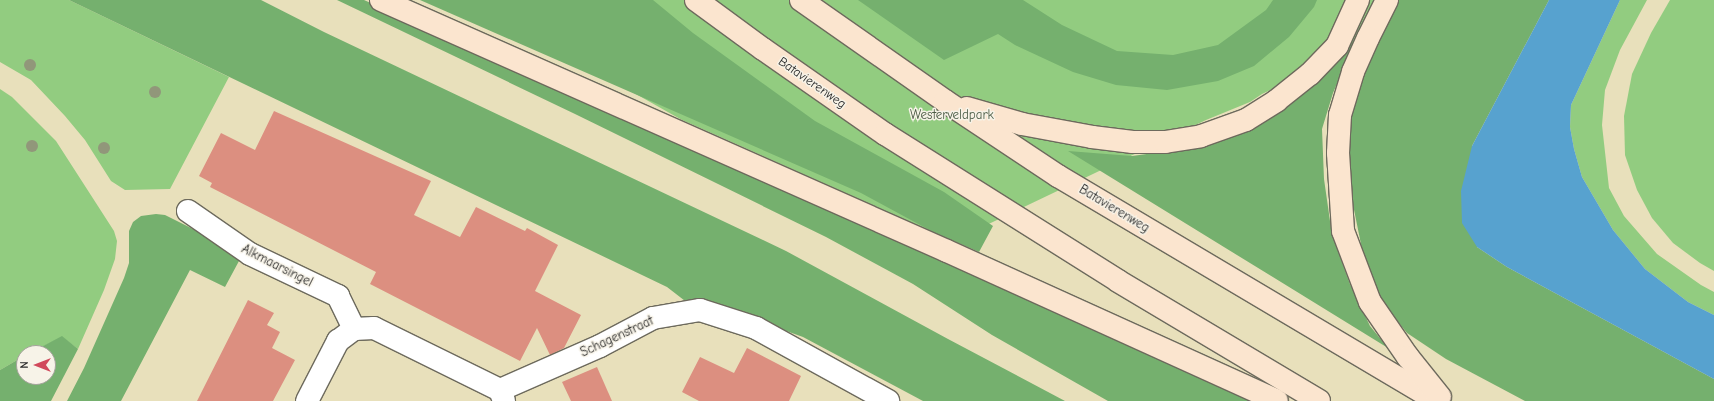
<!DOCTYPE html>
<html>
<head>
<meta charset="utf-8">
<style>
  body { margin:0 }
  #map { position:relative; width:1714px; height:401px; overflow:hidden; background:#e8e0bb; font-family:"Comic Neue",sans-serif }
  div>[style] { position:absolute }
  .green>* { inset:0; background:#92cc80 }
  .forest>* { inset:0; background:#75b06e }
  .water>* { inset:0; background:#57a2cf }
  .building>* { inset:0; background:#dc8f80 }
  .roads { filter:drop-shadow(1px 0 #6d6a5d) drop-shadow(-1px 0 #6d6a5d) drop-shadow(0 1px #6d6a5d) drop-shadow(0 -1px #6d6a5d) }
  .street>* { height:22px; margin:-11px; padding:0 11px; transform-origin:11px; border-radius:11px; background:#fff }
  .secondary>* { height:22px; margin:-11px; padding:0 11px; transform-origin:11px; border-radius:11px; background:#fbe5cf }
  .trees>* { width:12px; height:12px; margin:-6px; border-radius:50%; background:#91977a }
  span { translate:-50% -50%; white-space:nowrap; text-align:center; line-height:1.15; -webkit-text-stroke:3px #f7f3e8; paint-order:stroke }
  .street-label { font-size:13px; color:#2b2b2b }
  .park-label { font-size:13px; color:#4a5b44 }
  .north { position:absolute; left:16px; top:345px; width:40px; height:40px; box-sizing:border-box; background:#f7f3e8; border:1px solid #a5a39c; border-radius:50%; rotate:270deg; font-size:11px; font-weight:700; line-height:16px; text-align:center; color:#2b2b2b }
  .north::after { content:''; display:block; margin:auto; width:14px; height:18px; background:#d1495b; clip-path:polygon(50% 0,100% 100%,50% 72%,0 100%) }
</style>
</head>
<body>
<div id="map">
  <div class="green">
    <i style="clip-path:polygon(0 0,69px 0,229px 77px,170px 189px,125px 190px,111px 181px,85px 140px,65px 116px,31px 80px,0 62px)"></i>
    <i style="clip-path:polygon(469px 0,1379px 0,1356px 49px,1262px 94px,1250px 102px,1206px 120px,953px 241px,682px 120px)"></i>
    <i style="clip-path:polygon(1620px 0,1647px 0,1620px 50px,1605px 90px,1602px 125px,1609px 188px,1624px 216px,1657px 254px,1701px 285px,1714px 292px,1714px 315px,1688px 302px,1645px 269px,1613px 230px,1582px 177px,1574px 149px,1570px 127px,1571px 105px)"></i>
    <i style="clip-path:polygon(1670px 0,1714px 0,1714px 271px,1700px 263px,1673px 243px,1652px 218px,1637px 190px,1625px 155px,1624px 116px,1632px 74px,1651px 33px)"></i>
    <i style="clip-path:polygon(0 89px,12px 97px,56px 141px,114px 231px,117px 241px,115px 259px,104px 290px,78px 349px,62px 337px,30px 353px,24px 353px,24px 356px,0 370px)"></i>
  </div>
  <div class="forest">
    <i style="clip-path:polygon(69px 0,261px 0,324px 32px,786px 251px,948px 339px,1065px 401px,923px 401px,803px 337px,720px 307px,689px 304px,667px 287px)"></i>
    <i style="clip-path:polygon(337px 0,364px 0,1255px 401px,1108px 401px,992px 335px,913px 284px,826px 237px,575px 114px)"></i>
    <i style="clip-path:polygon(420px 0,653px 0,693px 33px,815px 121px,944px 192px,993px 226px,979px 252px,935px 233px,861px 193px)"></i>
    <i style="clip-path:polygon(858px 0,1023px 0,1062px 25px,1117px 51px,1173px 55px,1218px 45px,1266px 10px,1273px 0,1317px 0,1314px 7px,1289px 37px,1254px 66px,1218px 81px,1167px 90px,1116px 85px,1073px 72px,1015px 45px,998px 34px,944px 60px)"></i>
    <i style="clip-path:polygon(1396px 0,1549px 0,1472px 146px,1477px 247px,1507px 267px,1714px 379px,1714px 401px,1525px 401px,1446px 359px,1407px 333px,1381px 301px,1363px 254px,1352px 200px,1347px 139px,1351px 103px)"></i>
    <i style="clip-path:polygon(1358px 35px,1333px 93px,1322px 129px,1324px 179px,1332px 235px,1350px 284px,1370px 326px,1388px 348px,1068px 151px,1132px 156px,1198px 147px,1237px 133px,1272px 117px,1313px 84px,1333px 67px)"></i>
    <i style="clip-path:polygon(156px 214px,165px 215px,233px 249px,239px 261px,225px 287px,190px 270px,121px 401px,67px 401px,84px 368px,124px 278px,129px 263px,129px 231px,133px 222px,141px 216px)"></i>
    <i style="clip-path:polygon(62px 336px,78px 349px,51px 401px,0 401px,0 370px,24px 356px,24px 377px,48px 377px,48px 353px,30px 353px)"></i>
  </div>
  <div class="water">
    <i style="clip-path:polygon(1549px 0,1620px 0,1571px 105px,1570px 127px,1574px 149px,1582px 177px,1613px 230px,1645px 269px,1688px 302px,1714px 315px,1714px 379px,1507px 267px,1477px 247px,1462px 223px,1461px 191px,1472px 146px)"></i>
  </div>
  <div class="building">
    <i style="clip-path:polygon(274px 111px,431px 181px,414px 215px,460px 237px,476px 207px,525px 231px,527px 228px,558px 245px,535px 291px,581px 315px,564px 348px,550px 355px,537px 328px,520px 361px,370px 284px,376px 272px,210px 187px,212px 183px,199px 176px,221px 133px,255px 150px)"></i>
    <i style="clip-path:polygon(248px 300px,274px 313px,267px 325px,280px 332px,272px 348px,295px 360px,273px 401px,197px 401px)"></i>
    <i style="clip-path:polygon(747px 348px,801px 376px,789px 401px,699px 401px,682px 392px,700px 357px,734px 373px)"></i>
    <i style="clip-path:polygon(597px 367px,612px 401px,571px 401px,562px 382px)"></i>
  </div>
  <div class="roads">
    <div class="street">
      <i style="left:188px;top:211px;width:75px;rotate:34.7deg"></i>
      <i style="left:250px;top:254px;width:98px;rotate:25.5deg"></i>
      <i style="left:338px;top:296px;width:37px;rotate:64deg"></i>
      <i style="left:500px;top:390px;width:109px;rotate:-23.7deg"></i>
      <i style="left:600px;top:346px;width:60px;rotate:-27.8deg"></i>
      <i style="left:653px;top:318px;width:48px;rotate:-9.7deg"></i>
      <i style="left:700px;top:310px;width:59px;rotate:17.8deg"></i>
      <i style="left:756px;top:328px;width:151px;rotate:28.9deg"></i>
      <i style="left:307px;top:401px;width:68px;rotate:-62.7deg"></i>
      <i style="left:338px;top:341px;width:20px;rotate:-37deg"></i>
      <i style="left:354px;top:329px;width:20px;rotate:-3deg"></i>
      <i style="left:374px;top:328px;width:140px;rotate:26.2deg"></i>
      <i style="left:500px;top:390px;width:12px;rotate:70deg"></i>
    </div>
    <div class="secondary">
      <i style="left:381px;top:0;width:619px;rotate:23.92deg"></i>
      <i style="left:947px;top:251px;width:362px;rotate:24.4deg"></i>
      <i style="left:696px;top:0;width:83px;rotate:36.2deg"></i>
      <i style="left:763px;top:49px;width:149px;rotate:34.9deg"></i>
      <i style="left:885px;top:134px;width:275px;rotate:32.2deg"></i>
      <i style="left:1118px;top:281px;width:234px;rotate:30.8deg"></i>
      <i style="left:801px;top:0;width:176px;rotate:35deg"></i>
      <i style="left:945px;top:101px;width:136px;rotate:33.6deg"></i>
      <i style="left:1058px;top:176px;width:441px;rotate:30.7deg"></i>
      <i style="left:1387px;top:0;width:42px;rotate:116.6deg"></i>
      <i style="left:1368px;top:38px;width:37px;rotate:114deg"></i>
      <i style="left:1353px;top:72px;width:45px;rotate:106.8deg"></i>
      <i style="left:1340px;top:115px;width:38px;rotate:93deg"></i>
      <i style="left:1338px;top:153px;width:78px;rotate:86.3deg"></i>
      <i style="left:1343px;top:231px;width:76px;rotate:69.2deg"></i>
      <i style="left:1370px;top:302px;width:67px;rotate:55.4deg"></i>
      <i style="left:1408px;top:357px;width:51px;rotate:51.3deg"></i>
      <i style="left:967px;top:108px;width:57px;rotate:16.2deg"></i>
      <i style="left:1022px;top:124px;width:71px;rotate:10.5deg"></i>
      <i style="left:1092px;top:137px;width:41px;rotate:7deg"></i>
      <i style="left:1133px;top:142px;width:32px"></i>
      <i style="left:1165px;top:142px;width:36px;rotate:-9deg"></i>
      <i style="left:1201px;top:136px;width:48px;rotate:-19.6deg"></i>
      <i style="left:1246px;top:120px;width:36px;rotate:-32deg"></i>
      <i style="left:1276px;top:101px;width:43px;rotate:-38.5deg"></i>
      <i style="left:1310px;top:74px;width:39px;rotate:-46deg"></i>
      <i style="left:1337px;top:46px;width:51px;rotate:-65.5deg"></i>
    </div>
  </div>
  <div class="trees">
    <i style="left:30px;top:65px"></i>
    <i style="left:155px;top:92px"></i>
    <i style="left:32px;top:146px"></i>
    <i style="left:104px;top:148px"></i>
  </div>
  <div class="street-label">
    <span style="left:812px;top:83px;rotate:35deg">Batavierenweg</span>
    <span style="left:1114px;top:209px;rotate:31deg">Batavierenweg</span>
    <span style="left:277px;top:266px;rotate:27deg">Alkmaarsingel</span>
    <span style="left:617px;top:337px;rotate:-25deg">Schagenstraat</span>
  </div>
  <div class="park-label">
    <span style="left:952px;top:115px">Westerveldpark</span>
  </div>
  <div class="north">N</div>
</div>
</body>
</html>
